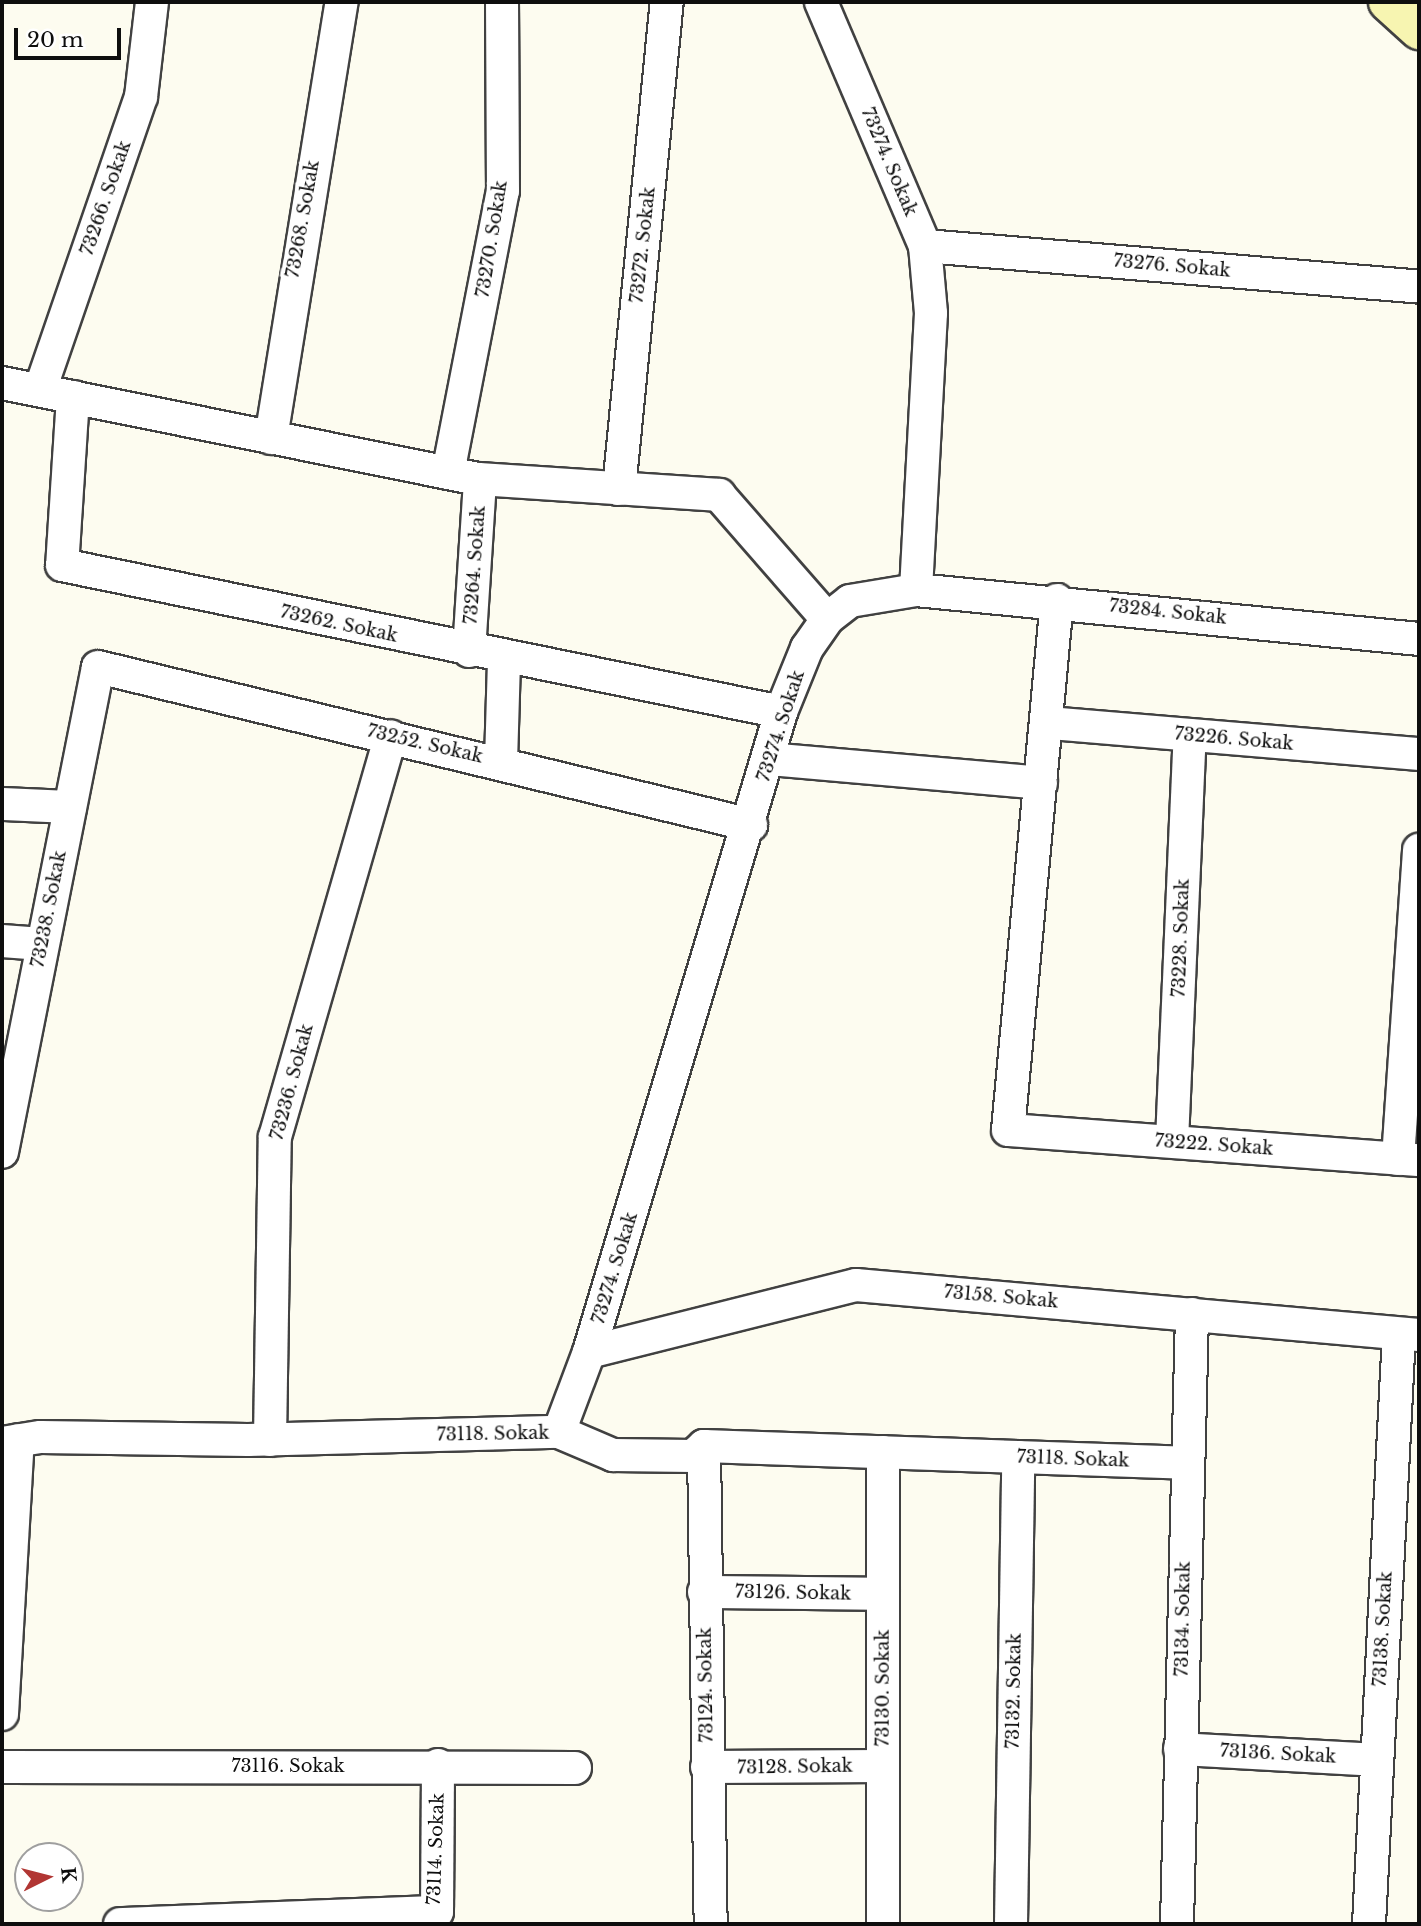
<!DOCTYPE html>
<html>
<head>
<meta charset="utf-8">
<style>
  body { margin:0 }
  #map { position:relative; width:1421px; height:1926px; overflow:hidden; background:#fdfcf0; font-family:"Libre Baskerville",serif }
  div>[style] { position:absolute }
  .roads { filter:drop-shadow(2px 0 #414141) drop-shadow(-2px 0 #414141) drop-shadow(0 2px #414141) drop-shadow(0 -2px #414141) }
  .minor>* { height:32px; margin:-16px; padding:0 16px; transform-origin:16px; border-radius:16px; background:#fff }
  .secondary>* { height:38px; margin:-19px; padding:0 19px; transform-origin:19px; border-radius:19px; background:#f7f5b1 }
  span { translate:-50% -50%; white-space:nowrap; text-align:center; line-height:1.15; -webkit-text-stroke:7px #fff; paint-order:stroke }
  .street-label { font-size:18px; color:#0e0e0e }
  .frame { position:absolute; inset:0; border:4px solid #0e0e0e; pointer-events:none }
  .north { position:absolute; left:14px; top:1842px; width:70px; height:70px; box-sizing:border-box; background:#fff; border:2px solid #9f9f9f; border-radius:50%; rotate:84deg; font-size:19px; font-weight:700; line-height:28px; text-align:center; color:#0e0e0e }
  .north::after { content:''; display:block; margin:auto; width:24px; height:32px; background:#b13633; clip-path:polygon(50% 0,100% 100%,50% 72%,0 100%) }
  .scale { position:absolute; left:14px; top:28px; width:107px; height:32px; box-sizing:border-box; border:4px solid #0e0e0e; border-top:0; padding-left:9px; font-size:21px; line-height:24px; white-space:nowrap; color:#0e0e0e; -webkit-text-stroke:5px #fff; paint-order:stroke }
</style>
</head>
<body>
<div id="map">
  <div class="roads">
    <div class="minor">
      <i style="left:925px;top:246px;width:496px;rotate:4.7deg"></i>
      <i style="left:2px;top:383px;width:488px;rotate:11.4deg"></i>
      <i style="left:480px;top:479px;width:240px;rotate:3.8deg"></i>
      <i style="left:719px;top:495px;width:164px;rotate:48.9deg"></i>
      <i style="left:40px;top:390px;width:310px;rotate:-71deg"></i>
      <i style="left:141px;top:97px;width:96px;rotate:-83.4deg"></i>
      <i style="left:73px;top:397px;width:168px;rotate:93.7deg"></i>
      <i style="left:62px;top:565px;width:734px;rotate:11.55deg"></i>
      <i style="left:271px;top:438px;width:442px;rotate:-80.8deg"></i>
      <i style="left:448px;top:473px;width:287px;rotate:-79deg"></i>
      <i style="left:503px;top:191px;width:189px;rotate:-90.3deg"></i>
      <i style="left:619px;top:489px;width:489px;rotate:-84.4deg"></i>
      <i style="left:916px;top:590px;width:505px;rotate:5.56deg"></i>
      <i style="left:1057px;top:600px;width:532px;rotate:95.28deg"></i>
      <i style="left:1008px;top:1130px;width:412px;rotate:4.2deg"></i>
      <i style="left:469px;top:651px;width:172px;rotate:-86.3deg"></i>
      <i style="left:1049px;top:723px;width:371px;rotate:4.8deg"></i>
      <i style="left:769px;top:759px;width:273px;rotate:5deg"></i>
      <i style="left:501px;top:762px;width:102px;rotate:-88.3deg"></i>
      <i style="left:2px;top:804px;width:68px;rotate:2.5deg"></i>
      <i style="left:2px;top:941px;width:40px;rotate:4.3deg"></i>
      <i style="left:1172px;top:1141px;width:406px;rotate:-87.5deg"></i>
      <i style="left:2px;top:1152px;width:494px;rotate:-78.8deg"></i>
      <i style="left:98px;top:667px;width:672px;rotate:13.6deg"></i>
      <i style="left:1398px;top:1159px;width:310px;rotate:-86.1deg"></i>
      <i style="left:589px;top:1352px;width:275px;rotate:-14.1deg"></i>
      <i style="left:856px;top:1285px;width:565px;rotate:5.08deg"></i>
      <i style="left:559px;top:1432px;width:85px;rotate:-69.4deg"></i>
      <i style="left:589px;top:1352px;width:668px;rotate:-73.3deg"></i>
      <i style="left:781px;top:712px;width:69px;rotate:-67.9deg"></i>
      <i style="left:807px;top:648px;width:35px;rotate:-55deg"></i>
      <i style="left:827px;top:619px;width:29px;rotate:-38deg"></i>
      <i style="left:850px;top:601px;width:67px;rotate:-9.5deg"></i>
      <i style="left:916px;top:590px;width:277px;rotate:-86.9deg"></i>
      <i style="left:931px;top:313px;width:67px;rotate:-95.1deg"></i>
      <i style="left:925px;top:246px;width:265px;rotate:-113.1deg"></i>
      <i style="left:270px;top:1440px;width:303px;rotate:-89.1deg"></i>
      <i style="left:275px;top:1137px;width:417px;rotate:-73.9deg"></i>
      <i style="left:2px;top:1443px;width:39px;rotate:-9deg"></i>
      <i style="left:41px;top:1437px;width:207px;rotate:0.8deg"></i>
      <i style="left:248px;top:1440px;width:311px;rotate:-1.5deg"></i>
      <i style="left:559px;top:1432px;width:59px;rotate:23.1deg"></i>
      <i style="left:613px;top:1455px;width:80px;rotate:0.7deg"></i>
      <i style="left:693px;top:1456px;width:15px;rotate:-42deg"></i>
      <i style="left:704px;top:1446px;width:482px;rotate:2deg"></i>
      <i style="left:704px;top:1446px;width:478px;rotate:89.2deg"></i>
      <i style="left:704px;top:1592px;width:179px;rotate:0.6deg"></i>
      <i style="left:2px;top:1714px;width:274px;rotate:-86.7deg"></i>
      <i style="left:1180px;top:1749px;width:196px;rotate:3.2deg"></i>
      <i style="left:2px;top:1767px;width:573px;rotate:0.1deg"></i>
      <i style="left:707px;top:1767px;width:176px;rotate:-0.3deg"></i>
      <i style="left:120px;top:1924px;width:317px;rotate:-2.2deg"></i>
      <i style="left:437px;top:1912px;width:147px;rotate:-89.6deg"></i>
      <i style="left:883px;top:1924px;width:472px;rotate:-90deg"></i>
      <i style="left:1011px;top:1924px;width:467px;rotate:-89.1deg"></i>
      <i style="left:1177px;top:1924px;width:610px;rotate:-88.59deg"></i>
      <i style="left:1369px;top:1924px;width:591px;rotate:-87.09deg"></i>
    </div>
    <div class="secondary">
      <i style="left:1388px;top:2px;width:42px;rotate:42.1deg"></i>
    </div>
  </div>
  <div class="street-label">
    <span style="left:889px;top:162px;rotate:67deg">73274. Sokak</span>
    <span style="left:106px;top:198px;rotate:-71deg">73266. Sokak</span>
    <span style="left:303px;top:219px;rotate:-80deg">73268. Sokak</span>
    <span style="left:492px;top:239px;rotate:-81deg">73270. Sokak</span>
    <span style="left:643px;top:245px;rotate:-84deg">73272. Sokak</span>
    <span style="left:1172px;top:266px;rotate:5deg">73276. Sokak</span>
    <span style="left:475px;top:565px;rotate:-86deg">73264. Sokak</span>
    <span style="left:1168px;top:612px;rotate:6deg">73284. Sokak</span>
    <span style="left:339px;top:624px;rotate:12deg">73262. Sokak</span>
    <span style="left:781px;top:726px;rotate:-72deg">73274. Sokak</span>
    <span style="left:1234px;top:739px;rotate:5deg">73226. Sokak</span>
    <span style="left:425px;top:744px;rotate:13deg">73252. Sokak</span>
    <span style="left:49px;top:909px;rotate:-79deg">73238. Sokak</span>
    <span style="left:1181px;top:938px;rotate:-88deg">73228. Sokak</span>
    <span style="left:292px;top:1082px;rotate:-75deg">73236. Sokak</span>
    <span style="left:1214px;top:1145px;rotate:4deg">73222. Sokak</span>
    <span style="left:615px;top:1268px;rotate:-73deg">73274. Sokak</span>
    <span style="left:1001px;top:1297px;rotate:5deg">73158. Sokak</span>
    <span style="left:493px;top:1434px;rotate:-1deg">73118. Sokak</span>
    <span style="left:1073px;top:1459px;rotate:2deg">73118. Sokak</span>
    <span style="left:793px;top:1593px;rotate:1deg">73126. Sokak</span>
    <span style="left:1183px;top:1619px;rotate:-89deg">73134. Sokak</span>
    <span style="left:1383px;top:1629px;rotate:-87deg">73138. Sokak</span>
    <span style="left:706px;top:1685px;rotate:-91deg">73124. Sokak</span>
    <span style="left:883px;top:1688px;rotate:-90deg">73130. Sokak</span>
    <span style="left:1014px;top:1691px;rotate:-89deg">73132. Sokak</span>
    <span style="left:1278px;top:1754px;rotate:3deg">73136. Sokak</span>
    <span style="left:288px;top:1766px">73116. Sokak</span>
    <span style="left:795px;top:1767px;rotate:-1deg">73128. Sokak</span>
    <span style="left:436px;top:1849px;rotate:-88deg">73114. Sokak</span>
  </div>
  <div class="frame"></div>
  <div class="north">K</div>
  <div class="scale">20 m</div>
</div>
</body>
</html>
